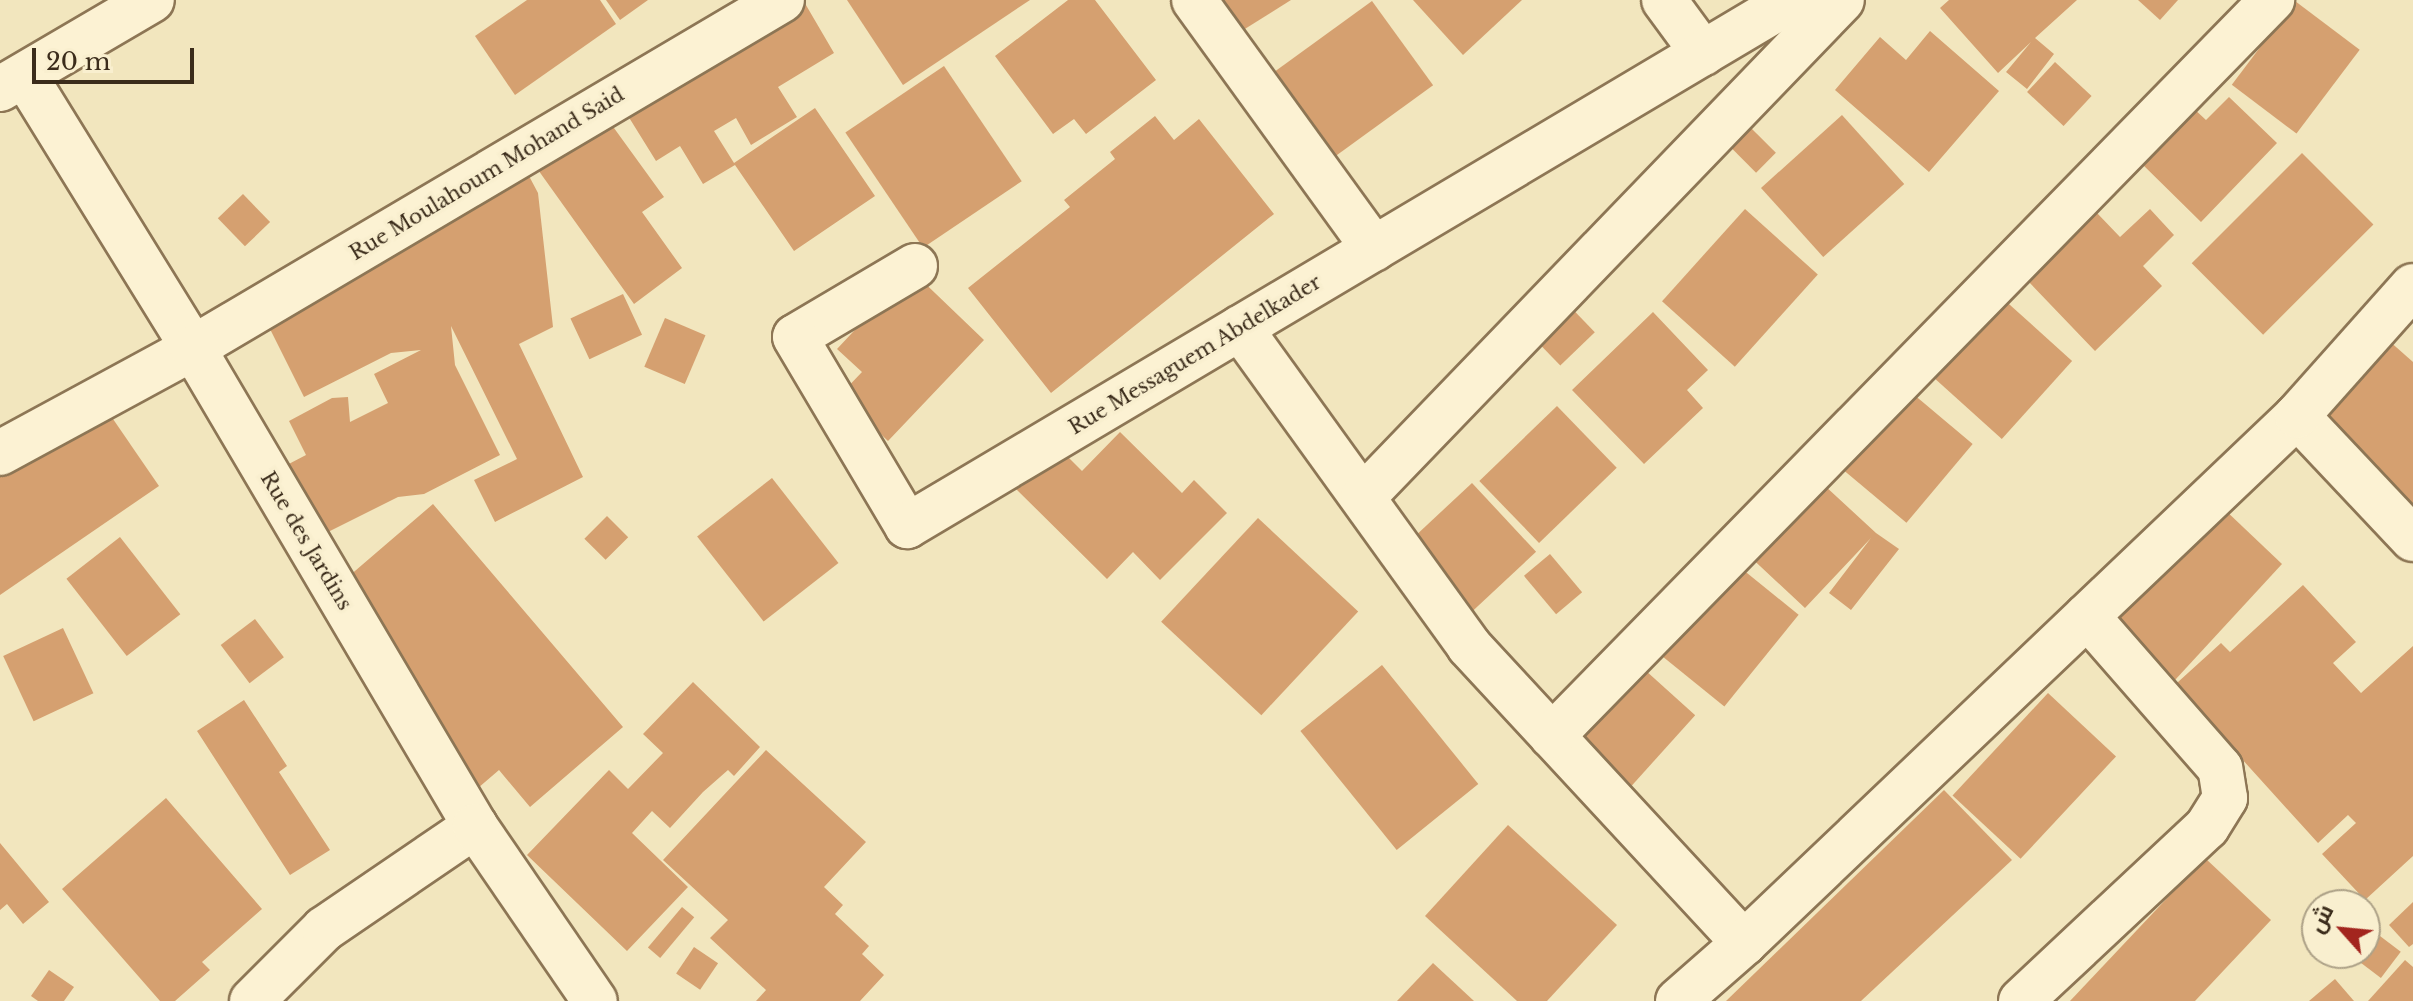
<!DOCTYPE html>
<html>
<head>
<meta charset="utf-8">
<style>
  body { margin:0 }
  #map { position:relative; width:2413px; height:1001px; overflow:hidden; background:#f2e6be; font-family:"Libre Baskerville",Cairo,serif }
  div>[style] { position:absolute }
  .building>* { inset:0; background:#d5a070; transform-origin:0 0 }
  .roads { filter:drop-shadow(2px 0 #8d7655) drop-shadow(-2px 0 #8d7655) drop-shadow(0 2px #8d7655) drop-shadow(0 -2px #8d7655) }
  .minor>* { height:44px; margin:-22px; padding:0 22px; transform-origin:22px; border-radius:22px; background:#fcf2d3 }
  .secondary>* { height:44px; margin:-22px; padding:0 22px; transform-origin:22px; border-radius:22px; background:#fcf2d3 }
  span { translate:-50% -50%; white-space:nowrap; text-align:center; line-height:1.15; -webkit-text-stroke:7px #f9efcf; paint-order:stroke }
  .street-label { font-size:20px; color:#3b2c1b }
  .north { position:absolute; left:2301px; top:889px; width:80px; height:80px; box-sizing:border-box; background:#f9efcf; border:2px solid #ada187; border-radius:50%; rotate:297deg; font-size:22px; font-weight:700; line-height:32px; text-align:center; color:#3b2c1b }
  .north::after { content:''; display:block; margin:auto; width:28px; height:36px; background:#a3251e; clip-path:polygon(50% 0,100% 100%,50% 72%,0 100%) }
  .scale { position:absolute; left:32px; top:48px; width:162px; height:36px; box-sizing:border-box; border:4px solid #3b2c1b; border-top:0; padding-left:10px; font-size:24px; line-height:28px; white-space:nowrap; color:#3b2c1b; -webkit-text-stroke:6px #f9efcf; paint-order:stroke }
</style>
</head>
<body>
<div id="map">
  <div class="building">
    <i style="clip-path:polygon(527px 0,600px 0,616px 24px,515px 95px,475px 36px)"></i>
    <i style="clip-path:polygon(606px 0,648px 0,620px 20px)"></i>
    <i style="clip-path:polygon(803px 0,834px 53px,778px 87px,797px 117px,751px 145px,736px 118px,714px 131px,734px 163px,815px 108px,875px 196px,794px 251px,735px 165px,703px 184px,680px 146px,656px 161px,620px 103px)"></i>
    <i style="clip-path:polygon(847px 0,1030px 0,903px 85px)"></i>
    <i style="clip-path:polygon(1068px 0,1095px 0,1156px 80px,1086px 134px,1074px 119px,1053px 134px,995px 56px)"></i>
    <i style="clip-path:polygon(1220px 0,1291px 0,1240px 32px)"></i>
    <i style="clip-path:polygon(1413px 0,1522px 0,1463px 55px)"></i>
    <i style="clip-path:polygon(1949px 0,2077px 0,2035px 38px,2054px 54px,2027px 89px,2006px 72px,2031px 42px,1998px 73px,1940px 8px)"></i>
    <i style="clip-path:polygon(2138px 0,2178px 0,2160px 20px)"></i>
    <i style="left:1372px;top:1px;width:104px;height:129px;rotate:54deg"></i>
    <i style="left:2295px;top:1px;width:81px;height:105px;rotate:37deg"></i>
    <i style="clip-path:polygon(1930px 31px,1999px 91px,1929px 172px,1835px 90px,1880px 37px,1906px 60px)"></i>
    <i style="left:2055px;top:62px;width:50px;height:41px;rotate:43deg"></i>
    <i style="left:944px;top:66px;width:139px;height:119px;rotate:56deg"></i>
    <i style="clip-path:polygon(2229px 97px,2277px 143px,2201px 222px,2139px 161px,2192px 107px,2206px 120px)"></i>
    <i style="left:1842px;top:115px;width:93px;height:109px;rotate:48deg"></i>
    <i style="clip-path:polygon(1155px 116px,1174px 140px,1199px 119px,1274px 214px,1051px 393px,968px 288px,1070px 207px,1064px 200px,1115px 159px,1110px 152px)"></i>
    <i style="clip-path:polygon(606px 117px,664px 197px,642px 212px,682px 268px,634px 304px,536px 167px)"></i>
    <i style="left:1749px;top:126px;width:38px;height:28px;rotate:45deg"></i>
    <i style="left:2302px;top:153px;width:101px;height:156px;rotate:45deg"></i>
    <i style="clip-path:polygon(529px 176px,538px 193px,553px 327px,519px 344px,583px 477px,495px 522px,474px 480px,517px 459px,451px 326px,455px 365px,500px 455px,424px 494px,398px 497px,318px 537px,283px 467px,306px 455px,289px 421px,332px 398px,348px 397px,350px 422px,388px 403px,374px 374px,421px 350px,391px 353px,304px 397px,255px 299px,386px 249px)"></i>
    <i style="left:243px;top:194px;width:39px;height:35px;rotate:46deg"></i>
    <i style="left:1745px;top:209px;width:98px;height:124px;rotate:42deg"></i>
    <i style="clip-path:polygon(2150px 209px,2174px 235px,2143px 266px,2162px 286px,2095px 351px,2028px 281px,2097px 213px,2120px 237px)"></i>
    <i style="clip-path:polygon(911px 270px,984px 340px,888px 441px,840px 395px,862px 372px,837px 349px)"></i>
    <i style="left:623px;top:294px;width:45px;height:58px;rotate:65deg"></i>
    <i style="left:1558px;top:294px;width:53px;height:48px;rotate:46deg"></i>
    <i style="left:2000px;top:296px;width:97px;height:105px;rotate:42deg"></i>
    <i style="clip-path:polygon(1653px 312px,1708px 370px,1687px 390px,1703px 408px,1644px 464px,1572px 390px)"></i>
    <i style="left:665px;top:318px;width:44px;height:53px;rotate:23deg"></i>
    <i style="clip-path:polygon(2370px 324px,2413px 362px,2413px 541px,2281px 428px)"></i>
    <i style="left:1906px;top:388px;width:87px;height:103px;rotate:40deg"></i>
    <i style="clip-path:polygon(102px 403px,159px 486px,0 595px,0 472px)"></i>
    <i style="left:1557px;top:406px;width:86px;height:108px;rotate:46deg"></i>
    <i style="clip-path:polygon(1120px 432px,1182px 493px,1194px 480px,1227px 513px,1160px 580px,1133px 552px,1107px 579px,1008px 481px,1050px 439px,1082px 471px)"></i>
    <i style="left:772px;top:478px;width:108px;height:95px;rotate:52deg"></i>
    <i style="left:1472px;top:483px;width:94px;height:108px;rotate:47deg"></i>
    <i style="clip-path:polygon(1824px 485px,1876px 533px,1899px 549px,1851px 610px,1829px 593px,1871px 538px,1805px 608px,1745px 552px)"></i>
    <i style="clip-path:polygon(433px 504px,623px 727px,530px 807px,499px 770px,478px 788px,334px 589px)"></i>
    <i style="clip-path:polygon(2223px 508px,2282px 564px,2175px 680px,2094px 604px)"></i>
    <i style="left:607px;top:516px;width:30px;height:32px;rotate:45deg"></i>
    <i style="left:1258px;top:518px;width:137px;height:142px;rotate:43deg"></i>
    <i style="left:120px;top:537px;width:98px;height:68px;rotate:52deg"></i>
    <i style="left:1550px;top:554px;width:50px;height:34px;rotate:50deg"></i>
    <i style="left:1731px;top:560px;width:87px;height:118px;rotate:39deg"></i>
    <i style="clip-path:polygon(2303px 585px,2356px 642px,2333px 663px,2361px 693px,2413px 646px,2413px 856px,2365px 900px,2322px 854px,2356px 823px,2348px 815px,2318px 843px,2212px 726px,2156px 702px,2221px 643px,2230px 652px)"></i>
    <i style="left:255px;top:619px;width:48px;height:43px;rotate:53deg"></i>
    <i style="left:63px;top:628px;width:72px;height:66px;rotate:65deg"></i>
    <i style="left:1635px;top:661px;width:81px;height:105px;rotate:42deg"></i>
    <i style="left:1382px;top:665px;width:153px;height:105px;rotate:51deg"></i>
    <i style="clip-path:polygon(693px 682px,760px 747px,734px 776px,728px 770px,703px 792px,670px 828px,652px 811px,632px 833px,688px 887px,627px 951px,527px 855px,609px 770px,628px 789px,663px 753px,643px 734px)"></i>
    <i style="left:2048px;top:693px;width:93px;height:140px;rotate:43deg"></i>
    <i style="clip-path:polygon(244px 700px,287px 766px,279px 772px,330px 850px,290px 875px,197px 731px)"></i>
    <i style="clip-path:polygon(766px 750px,866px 842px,824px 887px,843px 905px,835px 914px,869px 946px,862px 954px,884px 975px,860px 1001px,756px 1001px,766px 990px,710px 938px,728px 920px,663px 860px)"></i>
    <i style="clip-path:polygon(1944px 790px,2012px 860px,1861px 1001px,1726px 1001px)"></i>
    <i style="clip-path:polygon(166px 798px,262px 909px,202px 962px,210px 970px,175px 1001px,160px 1001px,62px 889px)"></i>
    <i style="clip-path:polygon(1508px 825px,1617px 925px,1547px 1001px,1517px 1001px,1425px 916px)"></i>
    <i style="clip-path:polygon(0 843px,49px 902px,23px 924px,7px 904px,0 910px)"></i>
    <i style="clip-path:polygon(2205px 858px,2271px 920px,2195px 1001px,2070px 1001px)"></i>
    <i style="clip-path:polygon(2413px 902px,2413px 944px,2409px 947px,2389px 925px)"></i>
    <i style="left:682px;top:907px;width:16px;height:53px;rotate:40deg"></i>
    <i style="left:2380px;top:936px;width:26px;height:33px;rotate:37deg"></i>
    <i style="left:694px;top:947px;width:29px;height:32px;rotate:34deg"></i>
    <i style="clip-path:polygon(2405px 960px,2413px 967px,2413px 1001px,2368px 1001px)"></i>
    <i style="clip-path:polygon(1433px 963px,1474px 1001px,1397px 1001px)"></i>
    <i style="clip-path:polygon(49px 970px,74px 987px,64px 1001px,38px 1001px,31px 996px)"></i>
    <i style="clip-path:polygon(2335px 979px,2354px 1001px,2309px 1001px)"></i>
  </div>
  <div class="roads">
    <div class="minor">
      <i style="left:1194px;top:0;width:307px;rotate:54.1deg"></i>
      <i style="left:1664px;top:0;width:66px;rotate:53.7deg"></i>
      <i style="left:915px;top:266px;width:139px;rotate:149.4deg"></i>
      <i style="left:795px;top:337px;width:220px;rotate:59.3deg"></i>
      <i style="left:907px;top:526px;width:1030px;rotate:-30.73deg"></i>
      <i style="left:1240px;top:328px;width:392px;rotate:54.2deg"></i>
      <i style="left:1469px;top:646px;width:405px;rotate:47.2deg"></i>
      <i style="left:2297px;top:416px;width:169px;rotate:46.7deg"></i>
      <i style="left:0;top:453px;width:220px;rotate:-28.5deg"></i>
      <i style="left:193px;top:348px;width:684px;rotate:-30.58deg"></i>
      <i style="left:1363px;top:497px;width:690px;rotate:-46.06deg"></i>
      <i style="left:1552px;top:736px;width:1030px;rotate:-45.63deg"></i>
      <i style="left:252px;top:1001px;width:102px;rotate:-45deg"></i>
      <i style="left:324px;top:929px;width:183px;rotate:-34.3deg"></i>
      <i style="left:1678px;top:1001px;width:88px;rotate:-41.3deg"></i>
      <i style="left:1744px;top:943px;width:764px;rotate:-43.62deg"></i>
      <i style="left:2297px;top:416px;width:174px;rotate:-48.3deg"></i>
      <i style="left:2021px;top:1001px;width:255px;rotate:-43.1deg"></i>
      <i style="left:2207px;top:827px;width:34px;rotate:-58deg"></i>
      <i style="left:2225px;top:798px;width:30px;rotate:-99deg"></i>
      <i style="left:2220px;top:768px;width:202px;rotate:-131.2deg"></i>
    </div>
    <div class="secondary">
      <i style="left:25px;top:76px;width:320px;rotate:58.3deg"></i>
      <i style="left:193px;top:348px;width:555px;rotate:59.46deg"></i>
      <i style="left:475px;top:826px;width:212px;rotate:55.6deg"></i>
      <i style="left:0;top:89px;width:176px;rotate:-30.4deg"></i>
    </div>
  </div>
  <div class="street-label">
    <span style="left:487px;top:174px;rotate:-31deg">Rue Moulahoum Mohand Said</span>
    <span style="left:1195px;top:355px;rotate:-31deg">Rue Messaguem Abdelkader</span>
    <span style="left:306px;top:541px;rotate:59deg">Rue des Jardins</span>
  </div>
  <div class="north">ش</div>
  <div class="scale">20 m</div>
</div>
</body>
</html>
